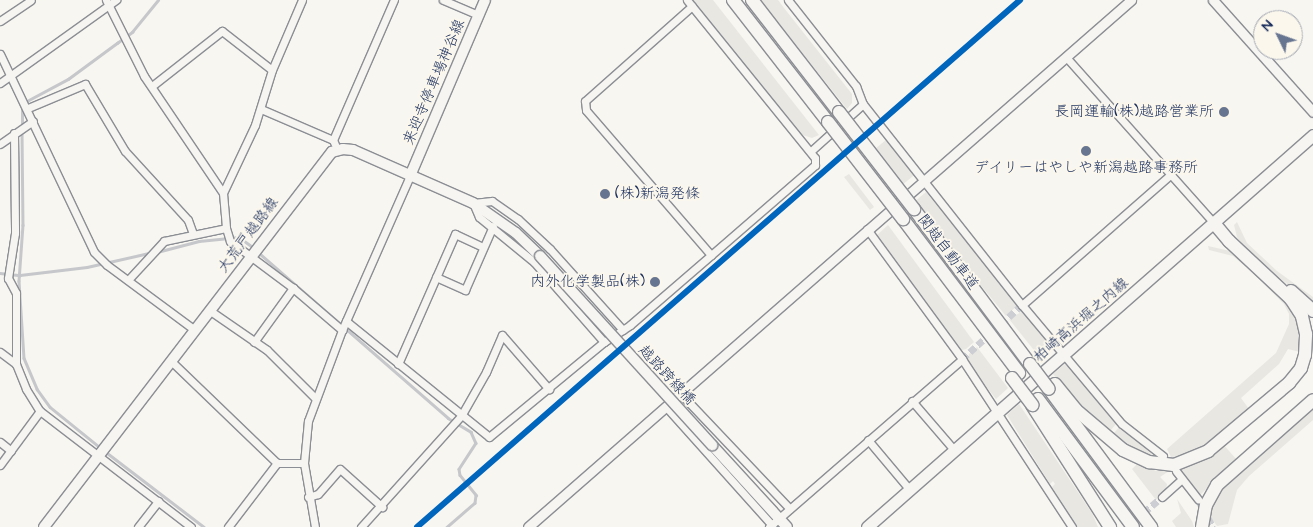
<!DOCTYPE html>
<html>
<head>
<meta charset="utf-8">
<style>
  body { margin:0 }
  #map { position:relative; width:1313px; height:527px; overflow:hidden; background:#f8f6f0; font-family:"Architects Daughter","Klee One",sans-serif }
  div>[style] { position:absolute }
  .green>* { inset:0; background:#e8e7e2; transform-origin:0 0 }
  .stream>* { height:2.5px; margin:-1.25px; padding:0 1.25px; transform-origin:1.25px; border-radius:1.25px; background:#c5c7cb }
  .minor-tunnel>* { height:7px; margin-top:-3.5px; transform-origin:0; background:repeating-linear-gradient(90deg,#ccced3 0 7px,transparent 0 10.5px) }
  .roads { filter:drop-shadow(1px 0 #8b8e94) drop-shadow(-1px 0 #8b8e94) drop-shadow(0 1px #8b8e94) drop-shadow(0 -1px #8b8e94) }
  .minor>* { height:7px; margin:-3.5px; padding:0 3.5px; transform-origin:3.5px; border-radius:3.5px; background:#f6f5f1 }
  .tertiary>* { height:9px; margin:-4.5px; padding:0 4.5px; transform-origin:4.5px; border-radius:4.5px; background:#f6f5f1 }
  .secondary>* { height:10px; margin:-5px; padding:0 5px; transform-origin:5px; border-radius:5px; background:#f6f5f1 }
  .primary>* { height:11px; margin:-5.5px; padding:0 5.5px; transform-origin:5.5px; border-radius:5.5px; background:#f6f5f1 }
  .motorway>* { height:12px; margin:-6px; padding:0 6px; transform-origin:6px; border-radius:6px; background:#f6f5f1 }
  .bridges { filter:drop-shadow(1px 0 #8b8e94) drop-shadow(-1px 0 #8b8e94) drop-shadow(0 1px #8b8e94) drop-shadow(0 -1px #8b8e94) }
  .secondary-bridge>* { height:10px; margin:-5px; padding:0 5px; transform-origin:5px; border-radius:5px; background:#f6f5f1 }
  .motorway-bridge>* { height:12px; margin:-6px; padding:0 6px; transform-origin:6px; border-radius:6px; background:#f6f5f1 }
  .rail-1>* { height:6px; margin:-3px; padding:0 3px; transform-origin:3px; border-radius:3px; background:#0065bd }
  .dots>* { width:14px; height:14px; translate:-50% -50%; box-sizing:border-box; border:2px solid #fbf7ec; border-radius:50% }
  span { translate:-50% -50%; white-space:nowrap; text-align:center; line-height:1.15; -webkit-text-stroke:4px #fbf7ec; paint-order:stroke }
  .street-label { font-size:15px; color:#1b2f5e }
  .poi-label { font-size:15px; color:#1b2f5e }
  .right { translate:-100% -50%; text-align:right }
  .left { translate:0 -50%; text-align:left }
  .north { position:absolute; left:1253px; top:10px; width:50px; height:50px; box-sizing:border-box; background:#fbf7ec; border:1px solid #a1a7b3; border-radius:50%; rotate:312deg; font-size:14px; font-weight:700; line-height:20px; text-align:center; color:#1b2f5e }
  .north::after { content:''; display:block; margin:auto; width:18px; height:22px; background:#687591; clip-path:polygon(50% 0,100% 100%,50% 72%,0 100%) }
</style>
</head>
<body>
<div id="map">
  <div class="green">
    <i style="clip-path:polygon(692px 0,713px 0,819px 135px,812px 138px,799px 134px)"></i>
    <i style="clip-path:polygon(760px 0,778px 0,784px 8px,852px 94px,852px 103px,847px 109px)"></i>
    <i style="left:886px;top:140px;width:45px;height:17px;rotate:51deg"></i>
    <i style="clip-path:polygon(849px 174px,874px 207px,870px 210px,844px 177px)"></i>
    <i style="clip-path:polygon(926px 192px,1015px 301px,1017px 306px,1006px 316px,913px 203px)"></i>
    <i style="clip-path:polygon(1237px 222px,1247px 243px,1277px 271px,1313px 297px,1313px 305px,1249px 253px,1237px 237px,1234px 225px)"></i>
    <i style="clip-path:polygon(888px 225px,974px 342px,966px 349px,958px 351px,876px 236px)"></i>
    <i style="clip-path:polygon(1208px 246px,1230px 251px,1290px 307px,1301px 334px,1300px 352px,1288px 349px,1279px 364px,1241px 398px,1249px 409px,1226px 428px,1200px 448px,1184px 456px,1171px 457px,1167px 449px,1276px 353px,1289px 324px,1289px 314px,1284px 304px,1254px 274px,1233px 256px,1209px 250px)"></i>
    <i style="clip-path:polygon(1023px 311px,1049px 342px,1050px 351px,1041px 359px,1009px 319px)"></i>
    <i style="clip-path:polygon(977px 347px,1008px 388px,996px 399px,967px 363px,969px 354px)"></i>
    <i style="clip-path:polygon(1065px 364px,1116px 424px,1111px 430px,1114px 433px,1120px 426px,1156px 458px,1137px 453px,1083px 410px,1053px 374px)"></i>
    <i style="clip-path:polygon(1019px 404px,1092px 513px,1098px 527px,1077px 527px,1067px 512px,1052px 487px,1055px 484px,1053px 481px,1050px 484px,1007px 415px)"></i>
    <i style="clip-path:polygon(1313px 405px,1313px 420px,1249px 476px,1237px 490px,1228px 524px,1217px 526px,1210px 516px,1213px 498px)"></i>
    <i style="clip-path:polygon(1222px 443px,1237px 460px,1200px 495px,1178px 469px,1202px 459px)"></i>
    <i style="clip-path:polygon(1138px 463px,1156px 471px,1169px 471px,1160px 477px,1167px 484px,1166px 489px,1156px 500px,1132px 469px)"></i>
    <i style="clip-path:polygon(1177px 499px,1192px 521px,1194px 527px,1176px 527px,1172px 521px,1181px 513px)"></i>
  </div>
  <div class="stream">
    <i style="left:25px;top:102px;width:49px;rotate:-28.1deg"></i>
    <i style="left:68px;top:79px;width:61px;rotate:-36.3deg"></i>
    <i style="left:117px;top:43px;width:19px;rotate:-36deg"></i>
    <i style="left:132px;top:32px;width:41px;rotate:-50.9deg"></i>
    <i style="left:22px;top:126px;width:20px;rotate:-90deg"></i>
    <i style="left:22px;top:131px;width:94px;rotate:89.4deg"></i>
    <i style="left:23px;top:225px;width:56px;rotate:94.1deg"></i>
    <i style="left:19px;top:281px;width:77px;rotate:86.3deg"></i>
    <i style="left:24px;top:358px;width:34px;rotate:67deg"></i>
    <i style="left:37px;top:389px;width:22px;rotate:54deg"></i>
    <i style="left:50px;top:407px;width:67px;rotate:38.9deg"></i>
    <i style="left:157px;top:252px;width:43px;rotate:-14.7deg"></i>
    <i style="left:199px;top:241px;width:40px;rotate:-5.7deg"></i>
    <i style="left:239px;top:237px;width:19px;rotate:36deg"></i>
    <i style="left:258px;top:252px;width:252px;rotate:41.1deg"></i>
    <i style="left:448px;top:418px;width:27px;rotate:31deg"></i>
    <i style="left:471px;top:432px;width:12px;rotate:66deg"></i>
    <i style="left:476px;top:443px;width:31px;rotate:123deg"></i>
    <i style="left:459px;top:469px;width:6px;rotate:81deg"></i>
    <i style="left:460px;top:475px;width:26px;rotate:51deg"></i>
    <i style="left:476px;top:495px;width:8px;rotate:97deg"></i>
    <i style="left:475px;top:503px;width:37px;rotate:139deg"></i>
    <i style="left:0;top:273px;width:20px;rotate:6deg"></i>
    <i style="left:20px;top:275px;width:67px;rotate:-6.8deg"></i>
    <i style="left:87px;top:267px;width:64px;rotate:-12.7deg"></i>
    <i style="left:106px;top:452px;width:123px;rotate:37.4deg"></i>
  </div>
  <div class="minor-tunnel">
    <i style="left:962px;top:359px;width:81px;rotate:-42deg"></i>
    <i style="left:1198px;top:499px;width:32px;rotate:62deg"></i>
    <i style="left:1128px;top:526px;width:45px;rotate:-40.5deg"></i>
  </div>
  <div class="roads">
    <div class="minor">
      <i style="left:106px;top:0;width:85px;rotate:63.4deg"></i>
      <i style="left:144px;top:76px;width:141px;rotate:56deg"></i>
      <i style="left:302px;top:0;width:76px;rotate:113.2deg"></i>
      <i style="left:272px;top:70px;width:58px;rotate:107.2deg"></i>
      <i style="left:255px;top:125px;width:75px;rotate:115.2deg"></i>
      <i style="left:223px;top:193px;width:35px;rotate:85deg"></i>
      <i style="left:226px;top:228px;width:14px;rotate:73deg"></i>
      <i style="left:230px;top:241px;width:79px;rotate:36.7deg"></i>
      <i style="left:293px;top:288px;width:65px;rotate:40.6deg"></i>
      <i style="left:443px;top:0;width:39px;rotate:23deg"></i>
      <i style="left:687px;top:0;width:203px;rotate:51deg"></i>
      <i style="left:815px;top:158px;width:7px;rotate:90deg"></i>
      <i style="left:815px;top:165px;width:138px;rotate:139.1deg"></i>
      <i style="left:788px;top:0;width:110px;rotate:51.7deg"></i>
      <i style="left:856px;top:86px;width:19px;rotate:69deg"></i>
      <i style="left:863px;top:104px;width:256px;rotate:51.7deg"></i>
      <i style="left:1022px;top:305px;width:155px;rotate:50deg"></i>
      <i style="left:1122px;top:424px;width:52px;rotate:38deg"></i>
      <i style="left:0;top:21px;width:37px;rotate:-34deg"></i>
      <i style="left:0;top:54px;width:219px;rotate:64.6deg"></i>
      <i style="left:94px;top:252px;width:18px;rotate:45deg"></i>
      <i style="left:107px;top:265px;width:109px;rotate:36.5deg"></i>
      <i style="left:1066px;top:57px;width:222px;rotate:48.3deg"></i>
      <i style="left:0;top:83px;width:143px;rotate:-35.6deg"></i>
      <i style="left:152px;top:86px;width:89px;rotate:-38.2deg"></i>
      <i style="left:222px;top:31px;width:63px;rotate:38deg"></i>
      <i style="left:28px;top:108px;width:62px;rotate:-22.8deg"></i>
      <i style="left:85px;top:84px;width:78px;rotate:59.2deg"></i>
      <i style="left:125px;top:151px;width:93px;rotate:47.6deg"></i>
      <i style="left:188px;top:220px;width:15px;rotate:70deg"></i>
      <i style="left:261px;top:109px;width:78px;rotate:23.3deg"></i>
      <i style="left:333px;top:140px;width:10px;rotate:66deg"></i>
      <i style="left:14px;top:133px;width:100px;rotate:89.4deg"></i>
      <i style="left:15px;top:233px;width:46px;rotate:98.8deg"></i>
      <i style="left:8px;top:278px;width:17px;rotate:62deg"></i>
      <i style="left:16px;top:293px;width:71px;rotate:90deg"></i>
      <i style="left:16px;top:364px;width:27px;rotate:68deg"></i>
      <i style="left:26px;top:389px;width:26px;rotate:58deg"></i>
      <i style="left:40px;top:411px;width:190px;rotate:37.5deg"></i>
      <i style="left:333px;top:140px;width:153px;rotate:-66.5deg"></i>
      <i style="left:0;top:144px;width:40px;rotate:-34.9deg"></i>
      <i style="left:811px;top:151px;width:70px;rotate:-42.1deg"></i>
      <i style="left:867px;top:229px;width:161px;rotate:53.8deg"></i>
      <i style="left:962px;top:359px;width:201px;rotate:56.8deg"></i>
      <i style="left:436px;top:277px;width:32px;rotate:24deg"></i>
      <i style="left:465px;top:290px;width:70px;rotate:-66.4deg"></i>
      <i style="left:128px;top:280px;width:53px;rotate:-47.3deg"></i>
      <i style="left:164px;top:241px;width:63px;rotate:-11.8deg"></i>
      <i style="left:1022px;top:305px;width:198px;rotate:-41.3deg"></i>
      <i style="left:209px;top:310px;width:70px;rotate:34.6deg"></i>
      <i style="left:267px;top:350px;width:68px;rotate:45deg"></i>
      <i style="left:346px;top:321px;width:184px;rotate:39deg"></i>
      <i style="left:489px;top:437px;width:149px;rotate:-39.6deg"></i>
      <i style="left:604px;top:342px;width:31px;rotate:-33deg"></i>
      <i style="left:630px;top:325px;width:107px;rotate:-40.8deg"></i>
      <i style="left:711px;top:255px;width:191px;rotate:-130.8deg"></i>
      <i style="left:586px;top:110px;width:9px;rotate:-96deg"></i>
      <i style="left:585px;top:101px;width:143px;rotate:-41.6deg"></i>
      <i style="left:254px;top:342px;width:67px;rotate:-54.2deg"></i>
      <i style="left:604px;top:342px;width:106px;rotate:-131.2deg"></i>
      <i style="left:534px;top:262px;width:71px;rotate:-140.7deg"></i>
      <i style="left:479px;top:217px;width:15px;rotate:-113deg"></i>
      <i style="left:473px;top:203px;width:19px;rotate:-6deg"></i>
      <i style="left:492px;top:201px;width:32px;rotate:35deg"></i>
      <i style="left:518px;top:219px;width:44px;rotate:43.2deg"></i>
      <i style="left:550px;top:249px;width:109px;rotate:48deg"></i>
      <i style="left:0;top:352px;width:20px;rotate:37deg"></i>
      <i style="left:171px;top:361px;width:147px;rotate:43.9deg"></i>
      <i style="left:277px;top:463px;width:27px"></i>
      <i style="left:398px;top:364px;width:142px;rotate:-66.3deg"></i>
      <i style="left:455px;top:234px;width:31px;rotate:25deg"></i>
      <i style="left:681px;top:394px;width:158px;rotate:46.5deg"></i>
      <i style="left:912px;top:401px;width:66px;rotate:49.3deg"></i>
      <i style="left:666px;top:407px;width:159px;rotate:48.1deg"></i>
      <i style="left:868px;top:440px;width:65px;rotate:50deg"></i>
      <i style="left:0;top:442px;width:14px;rotate:39deg"></i>
      <i style="left:0;top:465px;width:67px;rotate:-53.5deg"></i>
      <i style="left:1176px;top:471px;width:36px;rotate:52deg"></i>
      <i style="left:308px;top:497px;width:10px;rotate:-17deg"></i>
      <i style="left:318px;top:494px;width:33px;rotate:-49deg"></i>
      <i style="left:340px;top:469px;width:57px;rotate:42.1deg"></i>
      <i style="left:1162px;top:497px;width:25px;rotate:-42deg"></i>
      <i style="left:138px;top:527px;width:33px;rotate:-52deg"></i>
      <i style="left:228px;top:527px;width:81px;rotate:-52.6deg"></i>
      <i style="left:315px;top:527px;width:65px;rotate:-99.8deg"></i>
      <i style="left:304px;top:463px;width:42px;rotate:-84.6deg"></i>
      <i style="left:308px;top:421px;width:97px;rotate:-69.5deg"></i>
      <i style="left:342px;top:330px;width:168px;rotate:-66.2deg"></i>
      <i style="left:361px;top:527px;width:149px;rotate:-48deg"></i>
      <i style="left:461px;top:416px;width:51px;rotate:-60.4deg"></i>
      <i style="left:486px;top:372px;width:40px;rotate:-66.6deg"></i>
      <i style="left:502px;top:335px;width:72px;rotate:49deg"></i>
      <i style="left:769px;top:527px;width:256px;rotate:-41deg"></i>
    </div>
    <div class="tertiary">
      <i style="left:1213px;top:0;width:150px;rotate:48.2deg"></i>
      <i style="left:528px;top:527px;width:801px;rotate:-41.15deg"></i>
    </div>
    <div class="secondary">
      <i style="left:410px;top:176px;width:191px;rotate:-66.9deg"></i>
      <i style="left:712px;top:445px;width:111px;rotate:47.6deg"></i>
      <i style="left:44px;top:527px;width:473px;rotate:-52.5deg"></i>
      <i style="left:332px;top:152px;width:11px;rotate:-15deg"></i>
      <i style="left:343px;top:149px;width:10px;rotate:6deg"></i>
      <i style="left:353px;top:150px;width:131px;rotate:23.8deg"></i>
      <i style="left:473px;top:203px;width:52px;rotate:34.9deg"></i>
      <i style="left:516px;top:233px;width:33px;rotate:44deg"></i>
    </div>
    <div class="primary">
      <i style="left:867px;top:527px;width:594px;rotate:-41.31deg"></i>
    </div>
    <div class="motorway">
      <i style="left:733px;top:0;width:155px;rotate:52.1deg"></i>
      <i style="left:752px;top:0;width:142px;rotate:52.2deg"></i>
      <i style="left:914px;top:209px;width:194px;rotate:53.2deg"></i>
      <i style="left:903px;top:219px;width:193px;rotate:53deg"></i>
      <i style="left:1291px;top:291px;width:30px;rotate:42deg"></i>
      <i style="left:1055px;top:384px;width:33px;rotate:51deg"></i>
      <i style="left:1076px;top:410px;width:62px;rotate:40.4deg"></i>
      <i style="left:1123px;top:450px;width:29px;rotate:25deg"></i>
      <i style="left:1149px;top:462px;width:25px;rotate:7deg"></i>
      <i style="left:1174px;top:465px;width:37px;rotate:-22deg"></i>
      <i style="left:1208px;top:451px;width:106px;rotate:-40deg"></i>
      <i style="left:1289px;top:383px;width:19px;rotate:-51deg"></i>
      <i style="left:1301px;top:368px;width:14px;rotate:-73deg"></i>
      <i style="left:1305px;top:355px;width:21px;rotate:-87deg"></i>
      <i style="left:1306px;top:334px;width:18px;rotate:-103deg"></i>
      <i style="left:1302px;top:316px;width:20px;rotate:-123deg"></i>
      <i style="left:1291px;top:299px;width:85px;rotate:-136.9deg"></i>
      <i style="left:1229px;top:241px;width:23px;rotate:-130deg"></i>
      <i style="left:1049px;top:389px;width:172px;rotate:53.5deg"></i>
      <i style="left:1038px;top:399px;width:159px;rotate:53.4deg"></i>
      <i style="left:1032px;top:405px;width:145px;rotate:57.4deg"></i>
      <i style="left:1202px;top:527px;width:22px;rotate:-80deg"></i>
      <i style="left:1206px;top:505px;width:23px;rotate:-61deg"></i>
      <i style="left:1217px;top:485px;width:128px;rotate:-41.5deg"></i>
    </div>
  </div>
  <div class="bridges">
    <div class="secondary-bridge">
      <i style="left:540px;top:256px;width:256px;rotate:47.7deg"></i>
    </div>
    <div class="motorway-bridge">
      <i style="left:839px;top:112px;width:123px;rotate:52.3deg"></i>
      <i style="left:828px;top:122px;width:123px;rotate:52.3deg"></i>
      <i style="left:1030px;top:364px;width:31px;rotate:53deg"></i>
      <i style="left:1012px;top:378px;width:34px;rotate:53deg"></i>
    </div>
  </div>
  <div class="rail-1">
    <i style="left:417px;top:527px;width:801px;rotate:-41.15deg"></i>
  </div>
  <div class="dots">
    <i style="left:1224px;top:112px;background:#687591"></i>
    <i style="left:1086px;top:151px;background:#687591"></i>
    <i style="left:605px;top:194px;background:#687591"></i>
    <i style="left:655px;top:282px;background:#687591"></i>
  </div>
  <div class="street-label">
    <span style="left:434px;top:82px;rotate:-67deg">来迎寺停車場神谷線</span>
    <span style="left:248px;top:235px;rotate:-53deg">大荒戸越路線</span>
    <span style="left:948px;top:252px;rotate:53deg">関越自動車道</span>
    <span style="left:1081px;top:320px;rotate:-41deg">柏崎高浜堀之内線</span>
    <span style="left:667px;top:375px;rotate:47deg">越路跨線橋</span>
  </div>
  <div class="poi-label">
    <span class="right" style="left:1214px;top:112px">長岡運輸(株)越路営業所</span>
    <span style="left:1086px;top:168px">デイリーはやしや新潟越路事務所</span>
    <span class="left" style="left:615px;top:194px">(株)新潟発條</span>
    <span class="right" style="left:645px;top:282px">内外化学製品(株)</span>
  </div>
  <div class="north">N</div>
</div>
</body>
</html>
